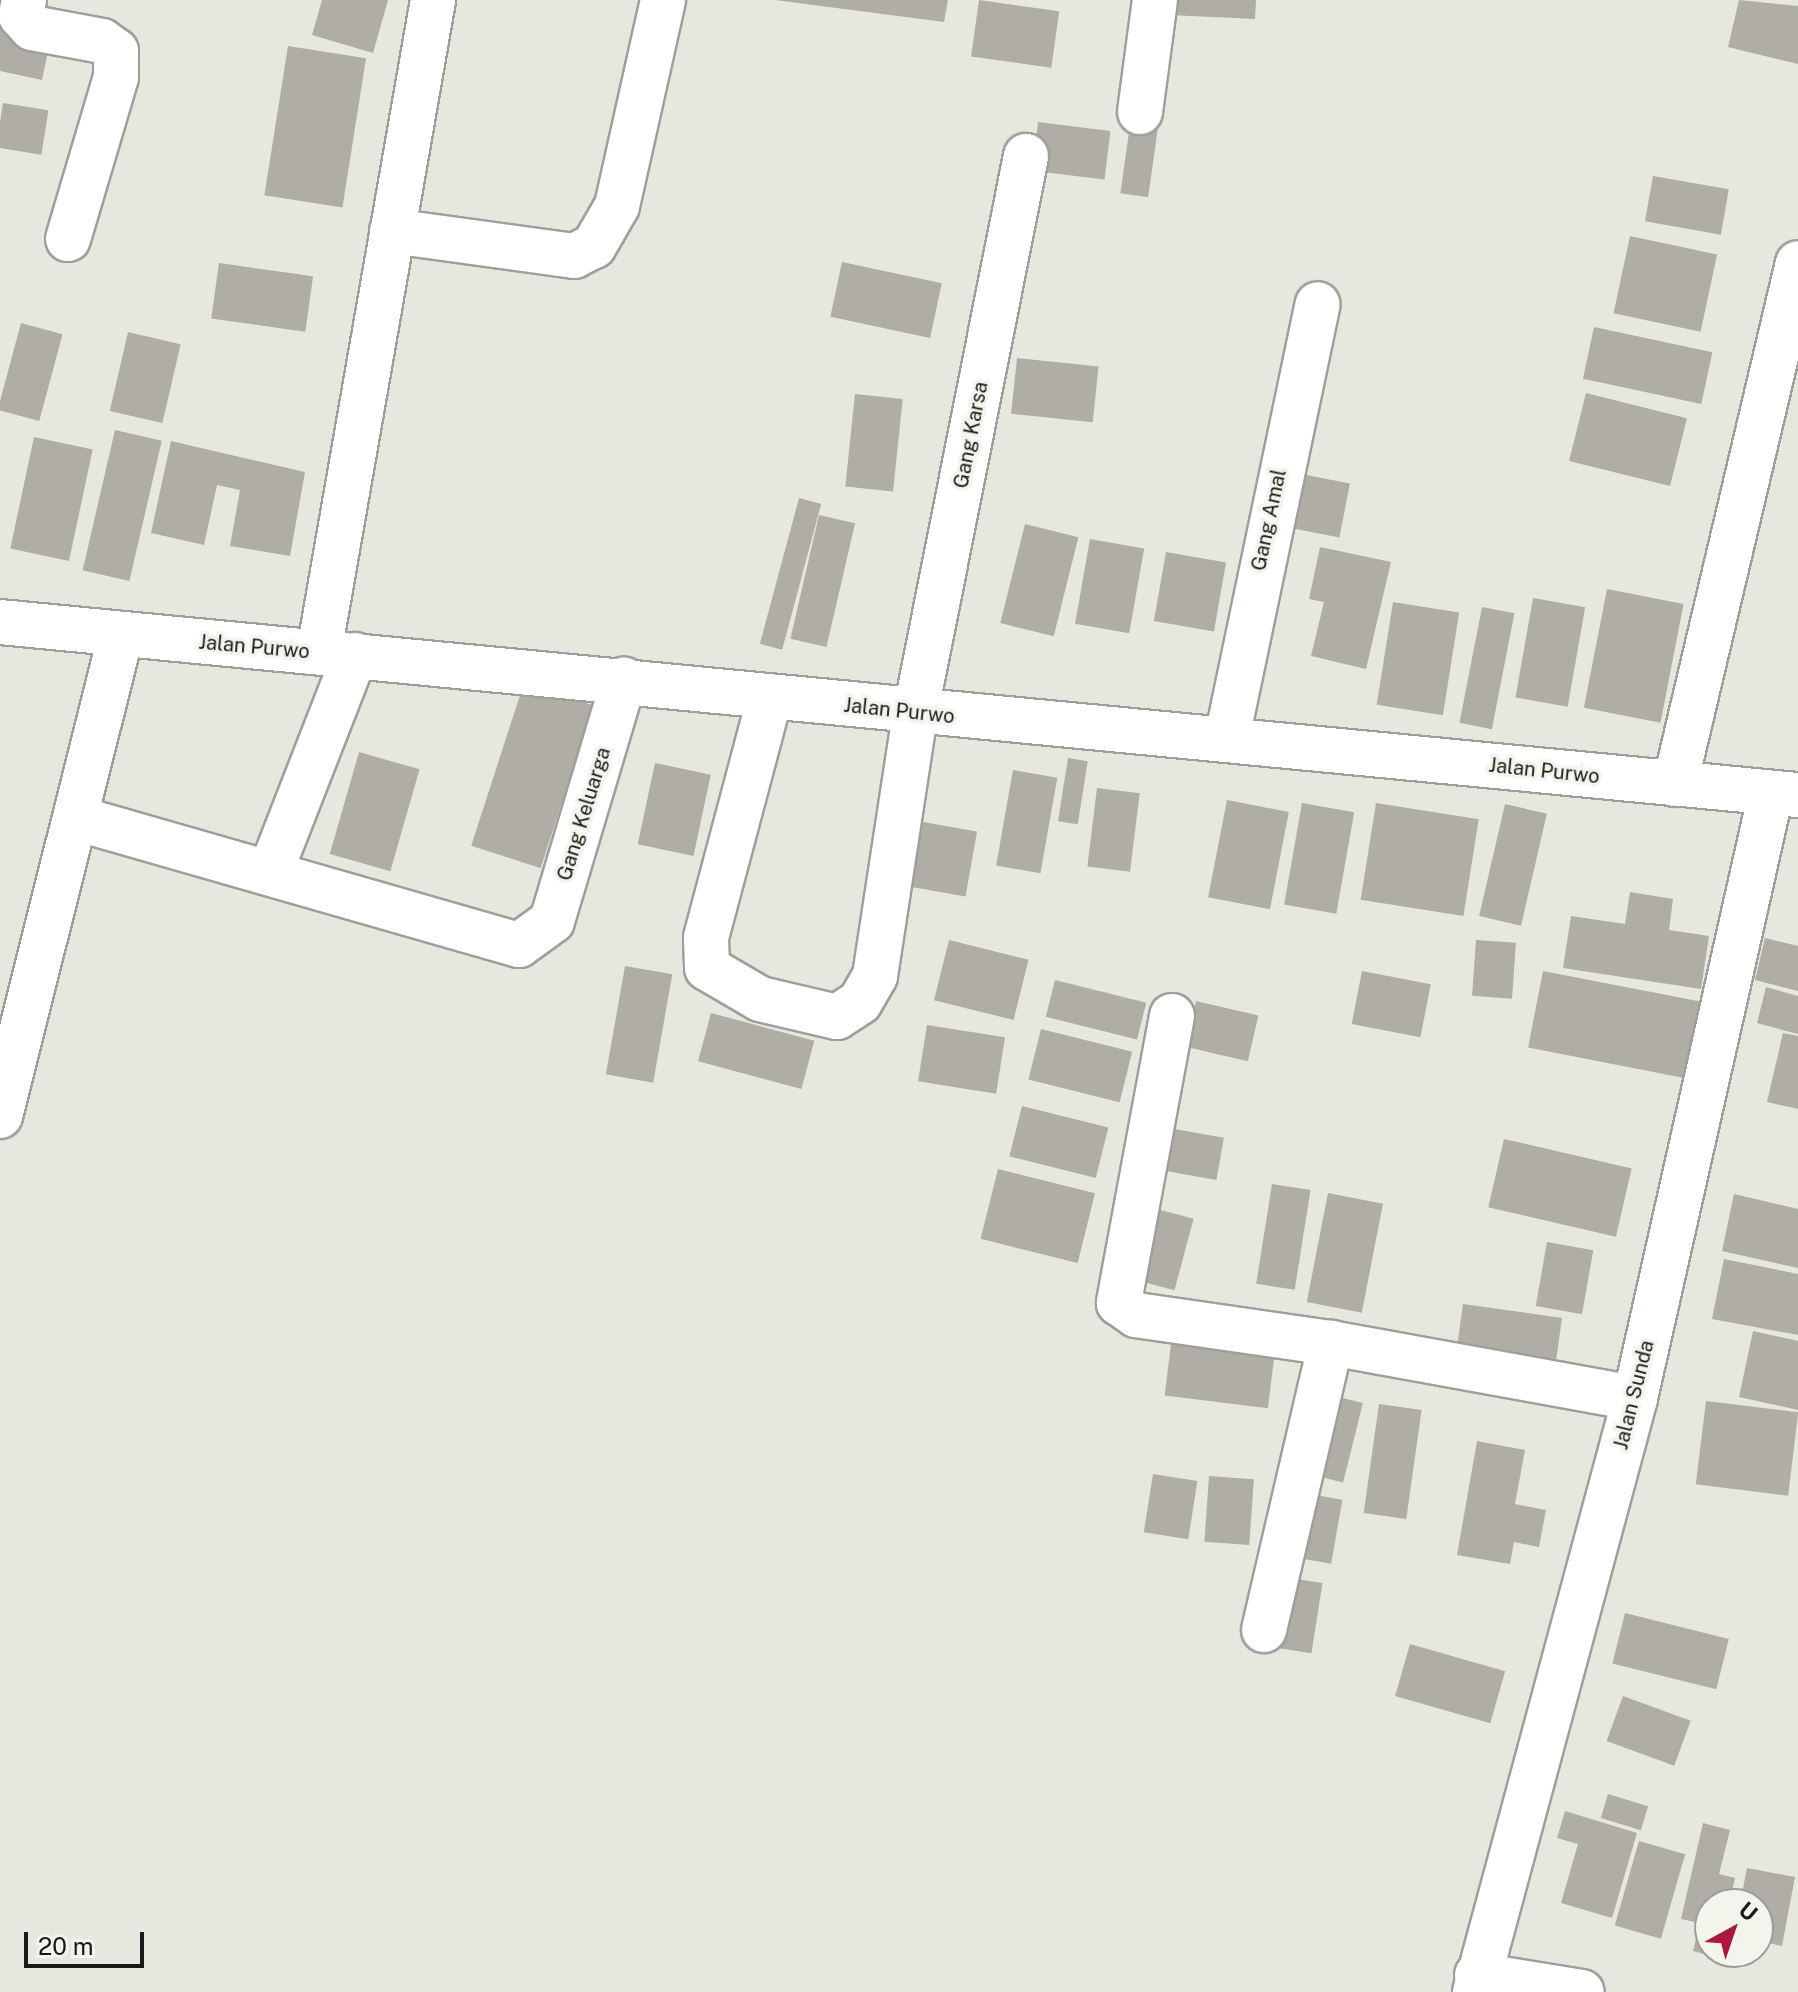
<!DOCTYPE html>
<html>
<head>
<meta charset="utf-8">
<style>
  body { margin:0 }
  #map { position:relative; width:1798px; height:1992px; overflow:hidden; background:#e6e8df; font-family:"Public Sans",sans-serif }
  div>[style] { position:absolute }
  .building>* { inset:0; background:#afada5; transform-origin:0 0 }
  .roads { filter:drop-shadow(2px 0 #9ea098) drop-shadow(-2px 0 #9ea098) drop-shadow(0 2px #9ea098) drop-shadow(0 -2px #9ea098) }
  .minor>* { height:44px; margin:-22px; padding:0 22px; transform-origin:22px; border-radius:22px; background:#fff }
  span { translate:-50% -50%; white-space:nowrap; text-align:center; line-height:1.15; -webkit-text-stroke:7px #f3f5ed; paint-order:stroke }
  .street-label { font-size:20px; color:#191a17 }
  .north { position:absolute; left:1694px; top:1888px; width:80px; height:80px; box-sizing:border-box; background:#f3f5ed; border:2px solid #9c9d97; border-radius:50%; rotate:40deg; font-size:22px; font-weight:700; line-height:32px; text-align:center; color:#191a17 }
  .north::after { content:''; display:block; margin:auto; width:28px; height:36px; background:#ac173a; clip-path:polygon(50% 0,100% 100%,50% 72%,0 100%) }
  .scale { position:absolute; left:24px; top:1932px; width:120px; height:36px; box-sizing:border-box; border:4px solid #191a17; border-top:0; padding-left:10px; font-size:24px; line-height:28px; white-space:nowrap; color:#191a17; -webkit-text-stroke:6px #f3f5ed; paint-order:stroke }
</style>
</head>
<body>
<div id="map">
  <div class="building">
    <i style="clip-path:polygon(322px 0,388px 0,373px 53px,312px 35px)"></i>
    <i style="clip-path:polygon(775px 0,948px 0,944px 22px)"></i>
    <i style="left:979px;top:0;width:81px;height:57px;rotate:8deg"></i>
    <i style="clip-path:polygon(1170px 0,1256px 0,1255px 19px,1169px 15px)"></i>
    <i style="clip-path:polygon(1739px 0,1798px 6px,1798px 64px,1728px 47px)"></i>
    <i style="clip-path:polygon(0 27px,51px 37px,42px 80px,0 71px)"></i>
    <i style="left:288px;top:46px;width:79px;height:151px;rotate:9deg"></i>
    <i style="left:3px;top:103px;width:46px;height:45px;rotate:9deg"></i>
    <i style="left:1038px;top:122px;width:73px;height:49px;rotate:7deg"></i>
    <i style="left:1130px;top:125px;width:28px;height:69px;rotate:8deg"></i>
    <i style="left:1653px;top:176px;width:77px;height:46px;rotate:10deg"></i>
    <i style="left:1630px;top:236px;width:89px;height:79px;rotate:12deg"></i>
    <i style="left:842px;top:262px;width:102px;height:56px;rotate:12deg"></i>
    <i style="left:219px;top:263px;width:95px;height:56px;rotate:8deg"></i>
    <i style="left:21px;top:323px;width:43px;height:90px;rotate:15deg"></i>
    <i style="left:1594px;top:327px;width:121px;height:53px;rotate:12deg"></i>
    <i style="left:128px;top:332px;width:54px;height:81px;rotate:13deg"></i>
    <i style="left:1017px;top:358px;width:82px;height:56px;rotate:6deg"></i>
    <i style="left:1586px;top:393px;width:104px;height:70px;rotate:14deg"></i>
    <i style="left:855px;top:394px;width:48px;height:93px;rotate:6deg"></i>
    <i style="left:115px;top:430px;width:48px;height:144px;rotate:13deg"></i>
    <i style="left:34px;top:437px;width:60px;height:114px;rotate:12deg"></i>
    <i style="clip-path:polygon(171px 441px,305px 472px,290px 556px,230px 546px,240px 490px,217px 485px,204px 545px,151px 533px)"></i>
    <i style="left:1291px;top:472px;width:60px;height:55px;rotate:11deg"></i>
    <i style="left:799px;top:498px;width:23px;height:151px;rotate:15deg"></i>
    <i style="left:819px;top:515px;width:37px;height:127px;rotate:13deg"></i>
    <i style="left:1025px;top:524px;width:55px;height:102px;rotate:14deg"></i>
    <i style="left:1090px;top:539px;width:55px;height:86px;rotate:10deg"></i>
    <i style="clip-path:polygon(1320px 547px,1391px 562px,1366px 669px,1311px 656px,1324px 602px,1309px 599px)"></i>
    <i style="left:1166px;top:552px;width:61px;height:70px;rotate:10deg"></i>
    <i style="left:1607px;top:589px;width:78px;height:121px;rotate:11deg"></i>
    <i style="left:1533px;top:598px;width:53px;height:101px;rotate:10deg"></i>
    <i style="left:1393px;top:602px;width:67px;height:104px;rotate:9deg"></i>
    <i style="left:1482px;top:607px;width:33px;height:118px;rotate:11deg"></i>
    <i style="left:524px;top:683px;width:73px;height:171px;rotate:18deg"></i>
    <i style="left:359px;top:752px;width:63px;height:106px;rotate:16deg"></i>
    <i style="left:1068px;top:758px;width:20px;height:64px;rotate:9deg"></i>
    <i style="left:655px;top:763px;width:57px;height:83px;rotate:12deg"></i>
    <i style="left:1013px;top:770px;width:45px;height:97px;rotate:10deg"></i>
    <i style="left:1097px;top:788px;width:43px;height:79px;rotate:7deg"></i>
    <i style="left:1227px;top:800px;width:63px;height:99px;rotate:11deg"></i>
    <i style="left:1302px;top:803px;width:53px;height:103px;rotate:10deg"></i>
    <i style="left:1376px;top:803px;width:104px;height:98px;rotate:9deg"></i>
    <i style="left:1505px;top:804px;width:43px;height:115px;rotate:13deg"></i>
    <i style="left:912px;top:820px;width:66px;height:66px;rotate:10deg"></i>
    <i style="clip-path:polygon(1630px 892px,1673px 899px,1669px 930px,1709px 936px,1701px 989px,1563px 968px,1571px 916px,1625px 924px)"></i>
    <i style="clip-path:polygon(1765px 938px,1798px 946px,1798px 991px,1755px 980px)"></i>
    <i style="left:949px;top:940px;width:82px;height:62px;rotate:14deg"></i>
    <i style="left:1476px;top:940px;width:40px;height:56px;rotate:4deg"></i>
    <i style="left:625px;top:966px;width:48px;height:110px;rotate:10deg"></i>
    <i style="left:1362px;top:971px;width:70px;height:54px;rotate:11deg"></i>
    <i style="left:1543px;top:971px;width:159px;height:78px;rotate:11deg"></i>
    <i style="left:1055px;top:980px;width:94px;height:38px;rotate:14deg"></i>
    <i style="clip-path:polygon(1766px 987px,1798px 996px,1798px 1034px,1757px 1023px)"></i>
    <i style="left:1196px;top:1001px;width:64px;height:47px;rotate:13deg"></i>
    <i style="left:711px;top:1013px;width:107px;height:50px;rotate:15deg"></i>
    <i style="left:927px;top:1025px;width:79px;height:57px;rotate:9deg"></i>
    <i style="left:1041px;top:1029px;width:94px;height:52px;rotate:14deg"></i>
    <i style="clip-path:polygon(1783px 1033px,1798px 1036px,1798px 1109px,1767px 1102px)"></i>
    <i style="left:1022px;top:1106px;width:89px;height:52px;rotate:14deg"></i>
    <i style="left:1152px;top:1125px;width:73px;height:43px;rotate:10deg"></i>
    <i style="left:1504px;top:1139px;width:131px;height:70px;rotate:13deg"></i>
    <i style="left:998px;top:1169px;width:100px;height:72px;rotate:14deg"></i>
    <i style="left:1272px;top:1184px;width:39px;height:101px;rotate:9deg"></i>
    <i style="left:1328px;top:1193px;width:56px;height:111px;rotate:11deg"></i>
    <i style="clip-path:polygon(1734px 1194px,1798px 1209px,1798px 1268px,1722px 1251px)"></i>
    <i style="left:1153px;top:1208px;width:42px;height:74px;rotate:15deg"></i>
    <i style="left:1547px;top:1242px;width:47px;height:65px;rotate:10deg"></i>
    <i style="clip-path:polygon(1724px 1259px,1798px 1274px,1798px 1335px,1712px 1319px)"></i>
    <i style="left:1463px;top:1304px;width:100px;height:58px;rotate:8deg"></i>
    <i style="left:1173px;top:1328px;width:104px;height:68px;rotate:7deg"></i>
    <i style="clip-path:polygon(1753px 1331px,1798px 1341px,1798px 1410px,1739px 1397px)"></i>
    <i style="left:1327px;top:1394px;width:37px;height:82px;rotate:14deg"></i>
    <i style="left:1706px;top:1401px;width:93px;height:84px;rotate:7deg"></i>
    <i style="left:1379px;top:1404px;width:43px;height:110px;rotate:8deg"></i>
    <i style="clip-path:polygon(1477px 1441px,1525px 1450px,1515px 1504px,1546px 1510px,1539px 1547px,1514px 1542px,1510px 1564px,1457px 1555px)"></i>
    <i style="left:1153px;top:1474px;width:45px;height:59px;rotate:9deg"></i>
    <i style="left:1209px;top:1476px;width:45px;height:66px;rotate:4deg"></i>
    <i style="left:1304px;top:1493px;width:39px;height:65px;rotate:10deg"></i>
    <i style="left:1284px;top:1577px;width:39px;height:71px;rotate:9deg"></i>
    <i style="left:1625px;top:1613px;width:107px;height:52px;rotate:14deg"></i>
    <i style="left:1410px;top:1644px;width:99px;height:54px;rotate:16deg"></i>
    <i style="left:1623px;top:1696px;width:72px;height:48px;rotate:20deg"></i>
    <i style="left:1608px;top:1794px;width:42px;height:25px;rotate:17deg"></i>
    <i style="clip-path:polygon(1565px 1811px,1637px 1833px,1612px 1918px,1561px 1903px,1578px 1844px,1557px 1838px)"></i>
    <i style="clip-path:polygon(1703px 1823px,1730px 1830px,1719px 1874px,1735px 1878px,1729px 1904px,1710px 1904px,1716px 1957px,1693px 1951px,1700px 1923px,1681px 1919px)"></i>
    <i style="left:1639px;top:1841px;width:48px;height:88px;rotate:16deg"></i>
    <i style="clip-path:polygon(1747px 1868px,1795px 1877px,1782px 1946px,1758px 1941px,1758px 1904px,1740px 1904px)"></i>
  </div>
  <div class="roads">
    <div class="minor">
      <i style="left:24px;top:0;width:16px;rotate:101deg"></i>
      <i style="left:21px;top:16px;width:16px;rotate:47deg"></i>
      <i style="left:32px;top:28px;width:71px;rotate:10.5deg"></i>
      <i style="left:102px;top:41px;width:17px;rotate:36deg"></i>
      <i style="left:116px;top:51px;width:26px;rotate:90deg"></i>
      <i style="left:116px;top:77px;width:169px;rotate:106.5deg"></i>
      <i style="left:1140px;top:112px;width:113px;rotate:-82.4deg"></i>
      <i style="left:392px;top:231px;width:184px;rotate:7.8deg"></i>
      <i style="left:574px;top:256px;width:22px;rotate:-27deg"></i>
      <i style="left:594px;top:246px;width:46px;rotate:-60.1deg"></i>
      <i style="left:617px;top:206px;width:211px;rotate:-77.4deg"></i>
      <i style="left:0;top:622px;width:1806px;rotate:5.5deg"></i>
      <i style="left:319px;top:652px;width:662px;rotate:-80.08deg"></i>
      <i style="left:770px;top:697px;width:249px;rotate:104.9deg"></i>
      <i style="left:706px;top:938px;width:30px;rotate:88deg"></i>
      <i style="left:707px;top:968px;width:61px;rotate:30.3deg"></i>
      <i style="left:760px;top:999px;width:79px;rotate:13.2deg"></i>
      <i style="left:837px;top:1017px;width:27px;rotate:-33deg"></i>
      <i style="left:860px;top:1002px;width:30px;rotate:-60deg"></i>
      <i style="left:875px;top:976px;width:264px;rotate:-81.3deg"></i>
      <i style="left:915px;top:715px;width:570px;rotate:-78.77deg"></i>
      <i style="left:1227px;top:738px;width:443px;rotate:-78.2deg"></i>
      <i style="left:1675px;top:784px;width:535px;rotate:-76.72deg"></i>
      <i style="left:76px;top:818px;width:461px;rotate:16deg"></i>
      <i style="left:519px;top:945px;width:41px;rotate:-36deg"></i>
      <i style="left:552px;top:921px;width:252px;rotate:-73.4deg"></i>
      <i style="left:270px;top:873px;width:234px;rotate:-68.7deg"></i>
      <i style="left:1172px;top:1016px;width:292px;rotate:100.5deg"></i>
      <i style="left:1119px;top:1303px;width:21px;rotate:35deg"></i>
      <i style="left:1136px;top:1315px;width:197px;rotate:8.2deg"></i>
      <i style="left:0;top:1116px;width:497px;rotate:-75.9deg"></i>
      <i style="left:1264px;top:1630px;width:295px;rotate:-76.9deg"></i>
      <i style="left:1331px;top:1343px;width:309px;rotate:10.3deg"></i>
      <i style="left:1477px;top:1975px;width:106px;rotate:9.2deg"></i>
      <i style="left:1475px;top:1992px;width:615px;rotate:-74.92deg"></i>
      <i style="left:1635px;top:1398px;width:620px;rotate:-77.33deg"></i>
    </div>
  </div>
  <div class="street-label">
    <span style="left:971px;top:435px;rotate:-79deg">Gang Karsa</span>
    <span style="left:1269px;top:520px;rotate:-78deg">Gang Amal</span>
    <span style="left:254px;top:647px;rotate:5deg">Jalan Purwo</span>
    <span style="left:899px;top:711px;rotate:6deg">Jalan Purwo</span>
    <span style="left:1544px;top:771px;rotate:6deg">Jalan Purwo</span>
    <span style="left:584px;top:814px;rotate:-73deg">Gang Keluarga</span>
    <span style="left:1634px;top:1395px;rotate:-76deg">Jalan Sunda</span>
  </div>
  <div class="north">U</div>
  <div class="scale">20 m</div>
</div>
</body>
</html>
